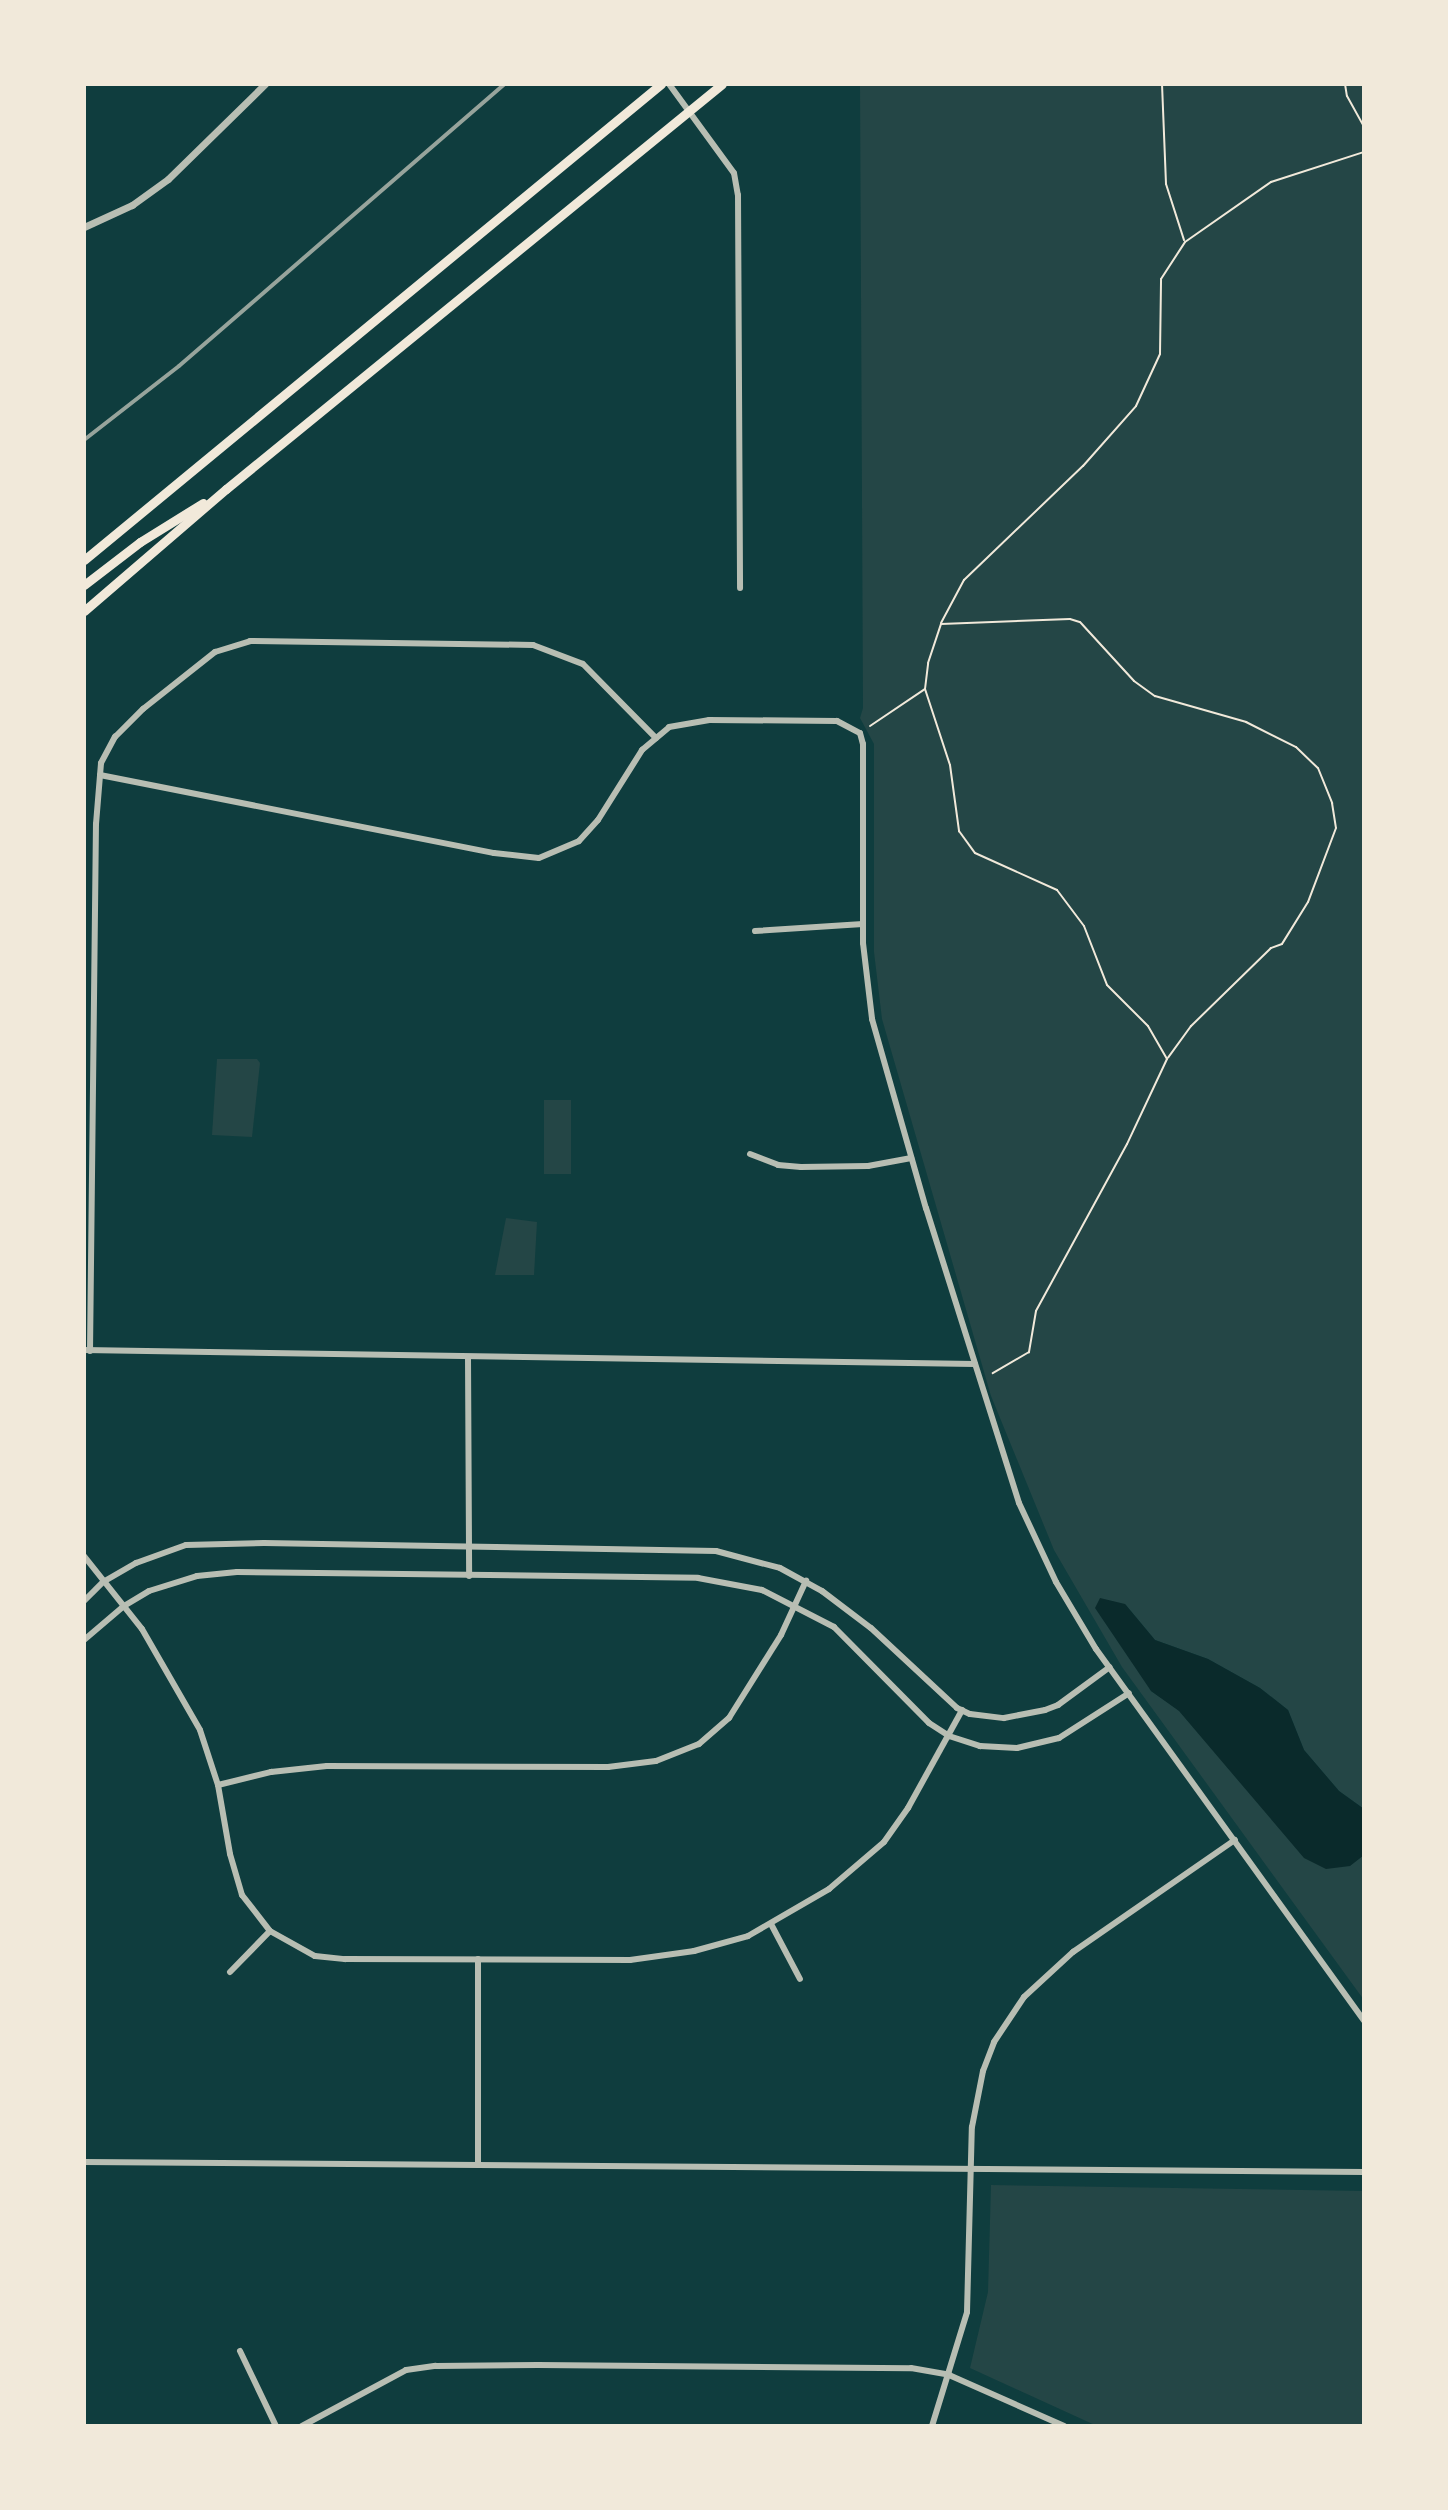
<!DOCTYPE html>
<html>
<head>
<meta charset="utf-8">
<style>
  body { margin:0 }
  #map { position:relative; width:1448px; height:2510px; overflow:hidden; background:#0f3d3e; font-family:"Work Sans",sans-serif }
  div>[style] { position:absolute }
  .green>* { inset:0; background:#244646; transform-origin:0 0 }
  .water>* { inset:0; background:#0a2a2b }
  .path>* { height:2px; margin:-1px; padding:0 1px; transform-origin:1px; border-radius:1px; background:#f1e9da }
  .minor>* { height:6px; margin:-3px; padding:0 3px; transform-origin:3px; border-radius:3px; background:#b8beb3 }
  .tertiary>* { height:7px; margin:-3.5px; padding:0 3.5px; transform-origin:3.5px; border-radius:3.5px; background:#b8beb3 }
  .primary>* { height:9px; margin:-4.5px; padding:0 4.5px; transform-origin:4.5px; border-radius:4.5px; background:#f1e9da }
  .rail>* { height:4px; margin:-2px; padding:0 2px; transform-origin:2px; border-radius:2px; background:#97a49c }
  span { translate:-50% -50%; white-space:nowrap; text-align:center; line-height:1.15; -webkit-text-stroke:8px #f1e9da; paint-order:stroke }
  .frame { position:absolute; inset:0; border:86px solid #f1e9da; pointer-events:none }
</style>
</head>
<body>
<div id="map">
  <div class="green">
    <i style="clip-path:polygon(860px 84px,1364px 84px,1364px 1809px,1339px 1791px,1304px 1750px,1288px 1710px,1260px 1688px,1208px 1659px,1155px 1640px,1125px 1604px,1151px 1691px,1179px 1710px,1273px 1820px,1349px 1866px,1364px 1855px,1364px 2000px,1122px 1667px,1054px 1550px,991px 1396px,882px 1019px,874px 952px,874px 744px,860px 718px,863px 708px)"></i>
    <i style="clip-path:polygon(217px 1059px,257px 1059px,260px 1063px,252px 1137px,212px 1135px)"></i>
    <i style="left:544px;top:1100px;width:27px;height:74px"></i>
    <i style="clip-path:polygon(506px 1218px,537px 1222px,534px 1275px,495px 1275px)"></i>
    <i style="clip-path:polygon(991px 2185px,1364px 2191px,1364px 2426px,1097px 2426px,970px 2368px,988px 2292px)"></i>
  </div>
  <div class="water">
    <i style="clip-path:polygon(1100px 1598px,1125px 1604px,1155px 1640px,1208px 1659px,1260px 1688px,1288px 1710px,1304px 1750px,1339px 1791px,1364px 1809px,1364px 1855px,1350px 1866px,1326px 1869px,1304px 1858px,1179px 1711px,1151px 1691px,1095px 1608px)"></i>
  </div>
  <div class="path">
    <i style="left:1162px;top:84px;width:100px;rotate:87.7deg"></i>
    <i style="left:1166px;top:184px;width:59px;rotate:72.2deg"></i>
    <i style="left:1345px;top:84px;width:12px;rotate:81deg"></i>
    <i style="left:1347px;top:96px;width:35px;rotate:61deg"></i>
    <i style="left:941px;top:623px;width:49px;rotate:-61.9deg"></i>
    <i style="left:964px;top:580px;width:165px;rotate:-43.8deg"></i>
    <i style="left:1083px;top:466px;width:80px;rotate:-48.5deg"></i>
    <i style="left:1136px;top:406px;width:57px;rotate:-65.2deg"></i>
    <i style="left:1160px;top:354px;width:75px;rotate:-89.2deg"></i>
    <i style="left:1161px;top:279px;width:44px;rotate:-57deg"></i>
    <i style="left:1185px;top:242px;width:105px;rotate:-34.9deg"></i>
    <i style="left:1271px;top:182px;width:98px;rotate:-17.9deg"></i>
    <i style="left:925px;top:689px;width:26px;rotate:-83deg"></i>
    <i style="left:928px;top:663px;width:41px;rotate:-71.6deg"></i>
    <i style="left:941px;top:624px;width:129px;rotate:-2.2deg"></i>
    <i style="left:1070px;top:619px;width:10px;rotate:17deg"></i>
    <i style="left:1080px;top:622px;width:80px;rotate:47.5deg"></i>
    <i style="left:1134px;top:681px;width:26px;rotate:36deg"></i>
    <i style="left:1155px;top:696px;width:95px;rotate:15.9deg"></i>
    <i style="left:1246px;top:722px;width:56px;rotate:26.6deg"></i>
    <i style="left:1296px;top:747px;width:30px;rotate:44deg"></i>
    <i style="left:1318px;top:768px;width:38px;rotate:68deg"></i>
    <i style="left:1332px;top:803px;width:25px;rotate:81deg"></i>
    <i style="left:1336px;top:828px;width:79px;rotate:110.7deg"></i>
    <i style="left:1308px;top:902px;width:49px;rotate:121.8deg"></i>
    <i style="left:1282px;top:944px;width:12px;rotate:160deg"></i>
    <i style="left:1271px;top:948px;width:112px;rotate:135.7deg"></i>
    <i style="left:1191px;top:1026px;width:39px;rotate:126deg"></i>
    <i style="left:870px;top:726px;width:66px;rotate:-33.9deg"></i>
    <i style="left:925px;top:689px;width:80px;rotate:71.8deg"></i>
    <i style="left:950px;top:765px;width:67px;rotate:82.2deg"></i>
    <i style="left:959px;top:831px;width:27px;rotate:54deg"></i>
    <i style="left:975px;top:853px;width:90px;rotate:24.3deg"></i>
    <i style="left:1057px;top:890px;width:45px;rotate:53.1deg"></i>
    <i style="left:1084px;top:926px;width:63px;rotate:68.7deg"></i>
    <i style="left:1107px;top:985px;width:58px;rotate:45deg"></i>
    <i style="left:1148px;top:1026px;width:38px;rotate:60deg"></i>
    <i style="left:1167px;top:1059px;width:94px;rotate:115.2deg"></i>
    <i style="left:1127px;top:1144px;width:190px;rotate:118.6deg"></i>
    <i style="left:1036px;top:1311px;width:42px;rotate:99.7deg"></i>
    <i style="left:1029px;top:1352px;width:42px;rotate:149.7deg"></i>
  </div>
  <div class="minor">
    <i style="left:669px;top:84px;width:110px;rotate:53.9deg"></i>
    <i style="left:734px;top:173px;width:22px;rotate:80deg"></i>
    <i style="left:738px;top:195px;width:393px;rotate:89.7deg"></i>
    <i style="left:100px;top:775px;width:402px;rotate:11.2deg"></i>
    <i style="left:494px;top:853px;width:45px;rotate:6.3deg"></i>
    <i style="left:539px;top:858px;width:43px;rotate:-23deg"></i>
    <i style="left:579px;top:841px;width:28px;rotate:-48deg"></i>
    <i style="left:598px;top:820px;width:83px;rotate:-57.8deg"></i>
    <i style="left:642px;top:750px;width:35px;rotate:-40deg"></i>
    <i style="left:669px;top:727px;width:41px;rotate:-9.9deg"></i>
    <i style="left:709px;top:720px;width:128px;rotate:0.4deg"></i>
    <i style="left:837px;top:721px;width:26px;rotate:28deg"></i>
    <i style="left:860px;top:733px;width:11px;rotate:75deg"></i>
    <i style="left:863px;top:744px;width:199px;rotate:90deg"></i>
    <i style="left:863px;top:943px;width:77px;rotate:83.2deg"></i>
    <i style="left:872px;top:1019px;width:197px;rotate:74.1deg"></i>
    <i style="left:926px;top:1208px;width:309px;rotate:72.5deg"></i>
    <i style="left:1019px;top:1503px;width:87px;rotate:64.9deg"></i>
    <i style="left:1056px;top:1582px;width:78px;rotate:59.2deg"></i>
    <i style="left:1096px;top:1649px;width:458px;rotate:54.2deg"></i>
    <i style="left:755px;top:931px;width:108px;rotate:-3.7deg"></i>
    <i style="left:750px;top:1154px;width:30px;rotate:21deg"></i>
    <i style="left:778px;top:1165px;width:23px;rotate:5deg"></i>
    <i style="left:801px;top:1167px;width:67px;rotate:-0.9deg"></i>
    <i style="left:868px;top:1166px;width:44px;rotate:-10.5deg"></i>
    <i style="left:84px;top:1350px;width:891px;rotate:0.9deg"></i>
    <i style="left:90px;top:1351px;width:527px;rotate:-89.35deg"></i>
    <i style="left:96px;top:824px;width:61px;rotate:-85.3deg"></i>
    <i style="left:101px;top:763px;width:30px;rotate:-62deg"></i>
    <i style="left:115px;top:737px;width:40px;rotate:-45deg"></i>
    <i style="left:143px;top:709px;width:92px;rotate:-38.4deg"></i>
    <i style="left:215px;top:652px;width:37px;rotate:-17deg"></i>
    <i style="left:250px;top:641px;width:283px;rotate:0.8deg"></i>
    <i style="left:533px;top:645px;width:53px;rotate:20.8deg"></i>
    <i style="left:583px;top:664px;width:104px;rotate:45.4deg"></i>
    <i style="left:468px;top:1357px;width:219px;rotate:89.7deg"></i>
    <i style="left:84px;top:1556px;width:93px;rotate:51.5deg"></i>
    <i style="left:142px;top:1629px;width:116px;rotate:60.1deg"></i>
    <i style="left:200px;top:1730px;width:58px;rotate:71.9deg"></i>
    <i style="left:218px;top:1785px;width:70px;rotate:80.1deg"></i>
    <i style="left:230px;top:1854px;width:43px;rotate:73.7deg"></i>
    <i style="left:242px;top:1895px;width:46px;rotate:52.1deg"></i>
    <i style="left:270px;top:1931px;width:51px;rotate:29.1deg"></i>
    <i style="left:315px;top:1956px;width:30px;rotate:6deg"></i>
    <i style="left:345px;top:1959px;width:285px;rotate:0.2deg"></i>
    <i style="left:630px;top:1960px;width:65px;rotate:-8deg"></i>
    <i style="left:694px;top:1951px;width:56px;rotate:-15.5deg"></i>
    <i style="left:748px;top:1936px;width:94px;rotate:-30.1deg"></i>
    <i style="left:829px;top:1889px;width:72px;rotate:-40.5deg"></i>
    <i style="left:884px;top:1842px;width:42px;rotate:-54.8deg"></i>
    <i style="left:908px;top:1808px;width:112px;rotate:-61.1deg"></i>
    <i style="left:84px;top:1601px;width:27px;rotate:-45deg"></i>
    <i style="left:103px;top:1582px;width:38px;rotate:-30deg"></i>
    <i style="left:136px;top:1563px;width:53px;rotate:-19.8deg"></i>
    <i style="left:186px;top:1545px;width:78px;rotate:-1.5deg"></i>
    <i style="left:264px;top:1543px;width:452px;rotate:1deg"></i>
    <i style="left:716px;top:1551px;width:66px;rotate:14.9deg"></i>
    <i style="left:780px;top:1568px;width:48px;rotate:28.7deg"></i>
    <i style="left:822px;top:1591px;width:61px;rotate:37.1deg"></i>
    <i style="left:871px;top:1628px;width:117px;rotate:42.9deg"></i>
    <i style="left:957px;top:1708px;width:14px;rotate:25deg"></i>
    <i style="left:970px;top:1714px;width:34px;rotate:7deg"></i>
    <i style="left:1004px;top:1718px;width:42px;rotate:-11deg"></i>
    <i style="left:1045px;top:1710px;width:14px;rotate:-21deg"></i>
    <i style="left:1058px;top:1705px;width:64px;rotate:-36.2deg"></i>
    <i style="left:84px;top:1640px;width:52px;rotate:-40.4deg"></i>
    <i style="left:124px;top:1606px;width:29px;rotate:-31deg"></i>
    <i style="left:149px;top:1591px;width:50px;rotate:-17.4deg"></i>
    <i style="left:197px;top:1576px;width:40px;rotate:-5.7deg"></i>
    <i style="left:237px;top:1572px;width:461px;rotate:0.7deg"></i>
    <i style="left:698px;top:1578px;width:65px;rotate:10.6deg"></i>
    <i style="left:762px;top:1590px;width:81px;rotate:27.2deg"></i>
    <i style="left:834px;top:1627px;width:135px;rotate:45.3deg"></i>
    <i style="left:929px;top:1723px;width:24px;rotate:33deg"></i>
    <i style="left:949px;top:1736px;width:33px;rotate:18deg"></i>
    <i style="left:980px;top:1746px;width:37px;rotate:3deg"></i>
    <i style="left:1017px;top:1748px;width:43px;rotate:-13.4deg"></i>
    <i style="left:1059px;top:1738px;width:83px;rotate:-32.7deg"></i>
    <i style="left:218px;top:1785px;width:55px;rotate:-13.8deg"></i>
    <i style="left:271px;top:1772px;width:56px;rotate:-6.1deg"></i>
    <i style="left:327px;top:1766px;width:281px;rotate:0.2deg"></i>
    <i style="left:608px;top:1767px;width:48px;rotate:-7.1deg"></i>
    <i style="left:656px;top:1761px;width:46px;rotate:-21.6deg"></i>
    <i style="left:699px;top:1744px;width:40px;rotate:-41deg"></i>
    <i style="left:729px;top:1718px;width:98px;rotate:-57.9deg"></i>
    <i style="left:781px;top:1635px;width:60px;rotate:-65.2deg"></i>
    <i style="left:771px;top:1924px;width:62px;rotate:62.2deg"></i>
    <i style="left:230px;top:1972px;width:57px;rotate:-45.7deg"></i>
    <i style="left:84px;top:2162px;width:1280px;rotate:0.45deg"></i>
    <i style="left:478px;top:2165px;width:206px;rotate:-90deg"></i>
    <i style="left:240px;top:2351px;width:83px;rotate:64.4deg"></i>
    <i style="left:302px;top:2426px;width:118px;rotate:-28.3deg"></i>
    <i style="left:406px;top:2370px;width:30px;rotate:-8deg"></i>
    <i style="left:436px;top:2366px;width:102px;rotate:-0.6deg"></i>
    <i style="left:538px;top:2365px;width:373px;rotate:0.5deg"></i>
    <i style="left:911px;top:2368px;width:39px;rotate:10deg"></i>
    <i style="left:949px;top:2375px;width:126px;rotate:23.9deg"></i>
    <i style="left:932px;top:2426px;width:119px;rotate:-72.9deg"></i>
    <i style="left:967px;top:2312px;width:185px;rotate:-88.5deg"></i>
    <i style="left:972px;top:2127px;width:57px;rotate:-78.9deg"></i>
    <i style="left:983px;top:2071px;width:31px;rotate:-69deg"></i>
    <i style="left:994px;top:2042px;width:54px;rotate:-56.3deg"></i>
    <i style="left:1024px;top:1997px;width:67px;rotate:-42.6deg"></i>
    <i style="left:1073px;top:1952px;width:197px;rotate:-34.7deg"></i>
  </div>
  <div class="tertiary">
    <i style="left:84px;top:227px;width:53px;rotate:-24.6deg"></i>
    <i style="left:132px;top:205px;width:44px;rotate:-35.8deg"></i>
    <i style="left:168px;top:179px;width:136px;rotate:-44.4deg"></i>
  </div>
  <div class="primary">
    <i style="left:84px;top:560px;width:748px;rotate:-39.52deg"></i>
    <i style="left:84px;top:585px;width:71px;rotate:-37.5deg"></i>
    <i style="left:140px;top:542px;width:74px;rotate:-31.8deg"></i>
    <i style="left:84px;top:611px;width:187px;rotate:-40.7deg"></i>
    <i style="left:226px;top:489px;width:640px;rotate:-39.23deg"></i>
  </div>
  <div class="rail">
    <i style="left:84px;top:440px;width:120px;rotate:-37.9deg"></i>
    <i style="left:179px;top:366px;width:430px;rotate:-40.9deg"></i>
  </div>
  <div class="frame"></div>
</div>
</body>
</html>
